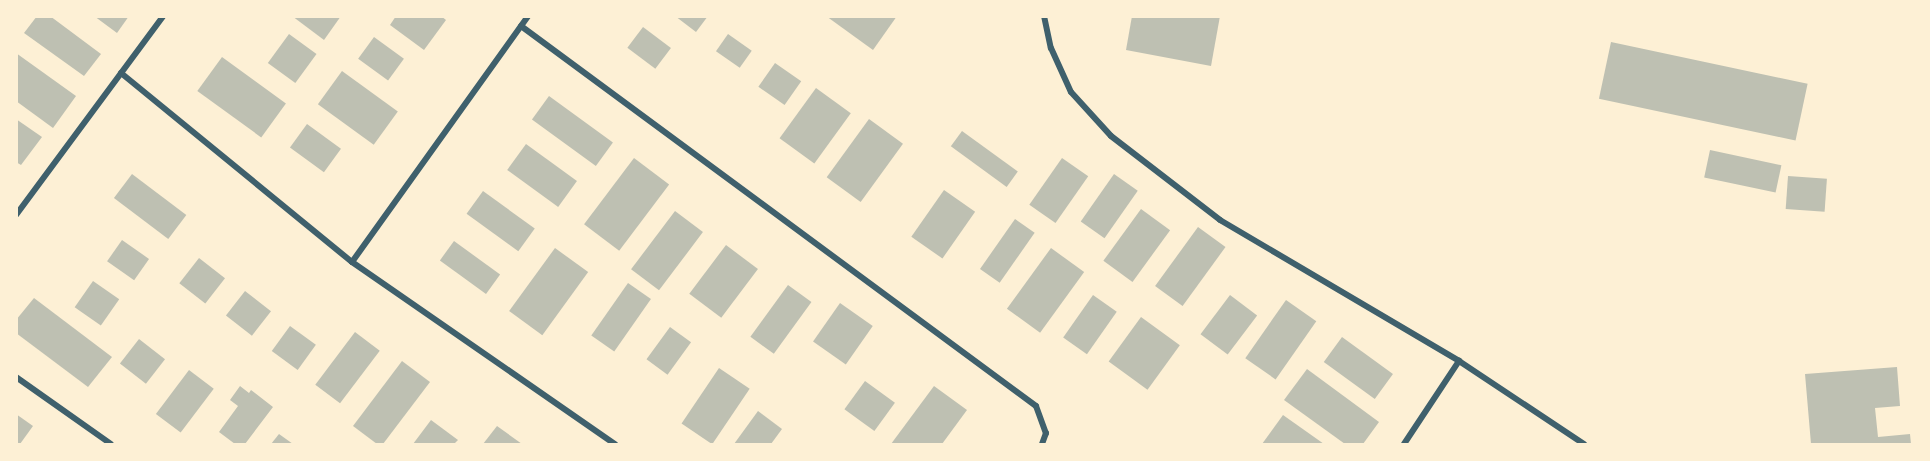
<!DOCTYPE html>
<html>
<head>
<meta charset="utf-8">
<style>
  body { margin:0 }
  #map { position:relative; width:1930px; height:461px; overflow:hidden; background:#fdf0d5; font-family:Overpass,sans-serif }
  div>[style] { position:absolute }
  .building>* { inset:0; background:#bec0b2; transform-origin:0 0 }
  .minor>* { height:6px; margin:-3px; padding:0 3px; transform-origin:3px; border-radius:3px; background:#3f606c }
  span { translate:-50% -50%; white-space:nowrap; text-align:center; line-height:1.15; -webkit-text-stroke:4.5px #fdf0d5; paint-order:stroke }
  .frame { position:absolute; inset:0; border:18px solid #fdf0d5; pointer-events:none }
</style>
</head>
<body>
<div id="map">
  <div class="building">
    <i style="clip-path:polygon(37px 16px,50px 16px,101px 54px,84px 76px,24px 33px)"></i>
    <i style="clip-path:polygon(94px 16px,129px 16px,117px 33px)"></i>
    <i style="clip-path:polygon(292px 16px,341px 16px,324px 40px)"></i>
    <i style="clip-path:polygon(396px 16px,441px 16px,446px 20px,424px 50px,390px 25px)"></i>
    <i style="clip-path:polygon(675px 16px,708px 16px,696px 32px)"></i>
    <i style="clip-path:polygon(826px 16px,897px 16px,873px 50px)"></i>
    <i style="clip-path:polygon(1132px 16px,1220px 16px,1211px 66px,1126px 50px)"></i>
    <i style="left:643px;top:27px;width:35px;height:26px;rotate:37deg"></i>
    <i style="left:289px;top:34px;width:34px;height:36px;rotate:36deg"></i>
    <i style="left:728px;top:34px;width:29px;height:21px;rotate:35deg"></i>
    <i style="left:374px;top:37px;width:37px;height:27px;rotate:36deg"></i>
    <i style="left:1611px;top:42px;width:201px;height:58px;rotate:12deg"></i>
    <i style="clip-path:polygon(16px 53px,76px 96px,53px 128px,16px 101px)"></i>
    <i style="left:222px;top:57px;width:79px;height:42px;rotate:36deg"></i>
    <i style="left:775px;top:63px;width:32px;height:29px;rotate:35deg"></i>
    <i style="left:342px;top:71px;width:69px;height:41px;rotate:36deg"></i>
    <i style="left:816px;top:88px;width:43px;height:62px;rotate:36deg"></i>
    <i style="left:549px;top:96px;width:79px;height:29px;rotate:36deg"></i>
    <i style="clip-path:polygon(16px 119px,42px 137px,21px 165px,16px 162px)"></i>
    <i style="left:869px;top:119px;width:42px;height:72px;rotate:36deg"></i>
    <i style="left:307px;top:124px;width:42px;height:29px;rotate:36deg"></i>
    <i style="left:962px;top:131px;width:69px;height:19px;rotate:36deg"></i>
    <i style="left:526px;top:144px;width:63px;height:32px;rotate:36deg"></i>
    <i style="left:1710px;top:150px;width:73px;height:28px;rotate:12deg"></i>
    <i style="left:634px;top:158px;width:44px;height:83px;rotate:37deg"></i>
    <i style="left:1062px;top:158px;width:32px;height:57px;rotate:35deg"></i>
    <i style="left:132px;top:174px;width:68px;height:30px;rotate:37deg"></i>
    <i style="left:1114px;top:174px;width:29px;height:58px;rotate:35deg"></i>
    <i style="left:1788px;top:176px;width:39px;height:33px;rotate:4deg"></i>
    <i style="left:944px;top:190px;width:38px;height:57px;rotate:35deg"></i>
    <i style="left:483px;top:191px;width:64px;height:28px;rotate:36deg"></i>
    <i style="left:1141px;top:209px;width:36px;height:64px;rotate:36deg"></i>
    <i style="left:675px;top:211px;width:35px;height:73px;rotate:37deg"></i>
    <i style="left:1015px;top:219px;width:24px;height:61px;rotate:35deg"></i>
    <i style="left:1198px;top:227px;width:34px;height:73px;rotate:36deg"></i>
    <i style="left:122px;top:240px;width:33px;height:26px;rotate:35deg"></i>
    <i style="left:454px;top:241px;width:57px;height:24px;rotate:36deg"></i>
    <i style="left:726px;top:245px;width:40px;height:61px;rotate:37deg"></i>
    <i style="left:555px;top:248px;width:41px;height:78px;rotate:36deg"></i>
    <i style="left:1051px;top:248px;width:41px;height:75px;rotate:36deg"></i>
    <i style="left:199px;top:258px;width:33px;height:32px;rotate:38deg"></i>
    <i style="left:93px;top:281px;width:32px;height:32px;rotate:35deg"></i>
    <i style="left:628px;top:283px;width:28px;height:64px;rotate:35deg"></i>
    <i style="left:788px;top:285px;width:29px;height:64px;rotate:36deg"></i>
    <i style="left:245px;top:291px;width:33px;height:31px;rotate:38deg"></i>
    <i style="left:1093px;top:295px;width:29px;height:52px;rotate:35deg"></i>
    <i style="left:1230px;top:295px;width:34px;height:49px;rotate:37deg"></i>
    <i style="clip-path:polygon(34px 298px,112px 357px,88px 387px,16px 333px,16px 320px)"></i>
    <i style="left:1286px;top:300px;width:37px;height:71px;rotate:35deg"></i>
    <i style="left:840px;top:303px;width:40px;height:47px;rotate:35deg"></i>
    <i style="left:1141px;top:317px;width:48px;height:55px;rotate:36deg"></i>
    <i style="left:290px;top:326px;width:32px;height:31px;rotate:36deg"></i>
    <i style="left:670px;top:327px;width:26px;height:40px;rotate:36deg"></i>
    <i style="left:355px;top:332px;width:31px;height:66px;rotate:37deg"></i>
    <i style="left:1342px;top:337px;width:63px;height:31px;rotate:36deg"></i>
    <i style="left:139px;top:339px;width:33px;height:31px;rotate:38deg"></i>
    <i style="clip-path:polygon(402px 361px,430px 382px,383px 444px,377px 444px,353px 426px)"></i>
    <i style="clip-path:polygon(1897px 367px,1900px 406px,1875px 408px,1878px 437px,1910px 434px,1911px 444px,1811px 444px,1805px 374px)"></i>
    <i style="left:719px;top:368px;width:37px;height:67px;rotate:34deg"></i>
    <i style="clip-path:polygon(1307px 369px,1379px 422px,1363px 444px,1345px 444px,1284px 400px)"></i>
    <i style="left:189px;top:370px;width:31px;height:55px;rotate:37deg"></i>
    <i style="left:865px;top:381px;width:37px;height:35px;rotate:36deg"></i>
    <i style="clip-path:polygon(240px 386px,249px 393px,251px 390px,273px 407px,245px 444px,235px 444px,219px 432px,238px 406px,230px 400px)"></i>
    <i style="clip-path:polygon(934px 386px,967px 410px,942px 444px,891px 444px)"></i>
    <i style="clip-path:polygon(758px 411px,782px 429px,771px 444px,734px 444px)"></i>
    <i style="clip-path:polygon(16px 414px,33px 426px,20px 444px,16px 444px)"></i>
    <i style="clip-path:polygon(1283px 415px,1324px 444px,1262px 444px)"></i>
    <i style="clip-path:polygon(431px 420px,458px 440px,454px 444px,413px 444px)"></i>
    <i style="clip-path:polygon(497px 426px,522px 444px,483px 444px)"></i>
    <i style="clip-path:polygon(279px 434px,293px 444px,271px 444px)"></i>
  </div>
  <div class="minor">
    <i style="left:1044px;top:16px;width:33px;rotate:78deg"></i>
    <i style="left:1051px;top:48px;width:48px;rotate:65.6deg"></i>
    <i style="left:1071px;top:92px;width:59px;rotate:47.7deg"></i>
    <i style="left:1111px;top:136px;width:138px;rotate:37.6deg"></i>
    <i style="left:1220px;top:220px;width:277px;rotate:30.5deg"></i>
    <i style="left:1459px;top:361px;width:150px;rotate:33.6deg"></i>
    <i style="left:521px;top:26px;width:640px;rotate:36.42deg"></i>
    <i style="left:1036px;top:406px;width:29px;rotate:70deg"></i>
    <i style="left:1046px;top:433px;width:12px;rotate:110deg"></i>
    <i style="left:121px;top:73px;width:298px;rotate:39.3deg"></i>
    <i style="left:352px;top:262px;width:320px;rotate:34.7deg"></i>
    <i style="left:16px;top:215px;width:247px;rotate:-53.5deg"></i>
    <i style="left:352px;top:262px;width:302px;rotate:-54.4deg"></i>
    <i style="left:16px;top:377px;width:116px;rotate:35.2deg"></i>
    <i style="left:1404px;top:444px;width:100px;rotate:-56.5deg"></i>
  </div>
  <div class="frame"></div>
</div>
</body>
</html>
